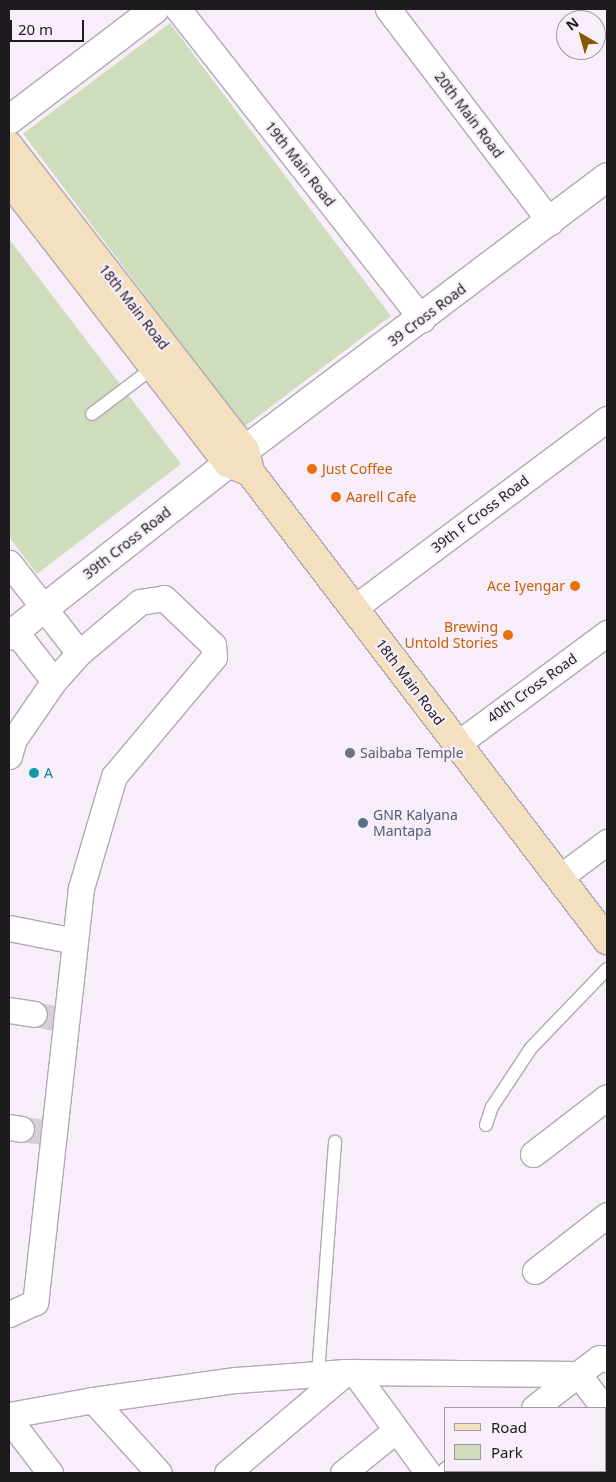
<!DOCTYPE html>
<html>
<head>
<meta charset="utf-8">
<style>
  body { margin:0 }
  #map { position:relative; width:616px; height:1482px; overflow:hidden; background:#f7eef9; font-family:"Noto Sans",sans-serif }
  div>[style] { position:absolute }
  .green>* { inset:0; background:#cfddbd; transform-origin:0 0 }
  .minor-tunnel>* { height:25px; margin-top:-12.5px; transform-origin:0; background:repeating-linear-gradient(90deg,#d6ced8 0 25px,transparent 0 37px) }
  .roads { filter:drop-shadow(1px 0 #b1a9b3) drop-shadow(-1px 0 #b1a9b3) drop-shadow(0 1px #b1a9b3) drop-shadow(0 -1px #b1a9b3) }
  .service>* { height:12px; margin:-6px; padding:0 6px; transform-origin:6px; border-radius:6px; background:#fff }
  .minor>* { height:25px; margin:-12.5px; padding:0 12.5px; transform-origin:12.5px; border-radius:12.5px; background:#fff }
  .tertiary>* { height:28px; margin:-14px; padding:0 14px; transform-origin:14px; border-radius:14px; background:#fff }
  .secondary>* { height:28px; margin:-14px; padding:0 14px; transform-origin:14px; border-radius:14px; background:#f4dfbf }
  .dots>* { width:14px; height:14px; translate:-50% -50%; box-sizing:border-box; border:2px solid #f7eef9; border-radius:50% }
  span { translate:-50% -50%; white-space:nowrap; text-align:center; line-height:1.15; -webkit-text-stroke:4.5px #f7eef9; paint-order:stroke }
  .street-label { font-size:14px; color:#1e1b1f }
  .food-label { font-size:14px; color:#c56008 }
  .left { translate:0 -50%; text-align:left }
  .right { translate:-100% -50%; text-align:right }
  .worship-label { font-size:14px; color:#5b616d }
  .culture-label { font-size:14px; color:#0d838f }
  .service-label { font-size:14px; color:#4e5e75 }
  .frame { position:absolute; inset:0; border:10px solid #1e1b1f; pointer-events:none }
  .legend { position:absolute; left:444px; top:1407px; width:162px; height:65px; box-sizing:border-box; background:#f7eef9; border:1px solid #a09aa2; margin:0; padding:6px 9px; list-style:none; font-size:15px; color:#1e1b1f }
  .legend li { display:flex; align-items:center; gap:10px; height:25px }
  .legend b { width:25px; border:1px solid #a09aa2 }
  .north { position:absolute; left:556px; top:10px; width:50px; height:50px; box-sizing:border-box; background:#f7eef9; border:1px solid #a09aa2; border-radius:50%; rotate:322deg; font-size:14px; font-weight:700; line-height:20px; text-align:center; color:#1e1b1f }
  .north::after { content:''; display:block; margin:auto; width:18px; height:22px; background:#895500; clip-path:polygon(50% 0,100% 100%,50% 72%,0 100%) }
  .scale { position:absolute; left:10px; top:20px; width:74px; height:22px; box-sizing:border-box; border:2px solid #1e1b1f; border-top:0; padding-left:6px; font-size:15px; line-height:18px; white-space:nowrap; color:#1e1b1f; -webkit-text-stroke:4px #f7eef9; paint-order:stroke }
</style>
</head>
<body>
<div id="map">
  <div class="green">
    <i style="left:170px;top:23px;width:367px;height:184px;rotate:53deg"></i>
    <i style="clip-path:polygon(9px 239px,181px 464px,37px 574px,9px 537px)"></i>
  </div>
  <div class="minor-tunnel">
    <i style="left:34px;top:1014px;width:33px;rotate:11deg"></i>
    <i style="left:21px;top:1129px;width:33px;rotate:7deg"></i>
  </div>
  <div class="roads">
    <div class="service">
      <i style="left:92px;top:414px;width:78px;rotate:-37.2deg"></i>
      <i style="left:486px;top:1125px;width:19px;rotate:-72deg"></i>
      <i style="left:492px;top:1107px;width:71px;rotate:-56.5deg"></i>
      <i style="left:531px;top:1048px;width:110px;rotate:-46.1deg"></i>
      <i style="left:318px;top:1374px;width:233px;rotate:-85.8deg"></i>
    </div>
    <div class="minor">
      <i style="left:178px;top:9px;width:395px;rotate:51.8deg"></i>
      <i style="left:388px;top:9px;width:268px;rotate:52.7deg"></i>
      <i style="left:9px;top:563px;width:114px;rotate:52.1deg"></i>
      <i style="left:354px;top:608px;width:316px;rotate:-36.8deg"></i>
      <i style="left:15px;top:631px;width:63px;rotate:52deg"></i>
      <i style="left:457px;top:744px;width:187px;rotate:-36.5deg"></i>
      <i style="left:9px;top:756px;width:18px;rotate:-74deg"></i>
      <i style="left:14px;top:739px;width:70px;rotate:-55.4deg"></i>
      <i style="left:54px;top:681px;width:38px;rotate:-48deg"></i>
      <i style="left:79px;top:653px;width:80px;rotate:-39.9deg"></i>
      <i style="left:140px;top:602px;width:24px;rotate:-9deg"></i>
      <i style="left:164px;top:598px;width:68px;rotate:43.8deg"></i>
      <i style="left:213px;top:645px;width:12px;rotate:85deg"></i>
      <i style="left:214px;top:657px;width:155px;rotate:130deg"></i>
      <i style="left:114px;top:776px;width:117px;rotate:106.4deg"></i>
      <i style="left:81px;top:888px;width:417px;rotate:96.3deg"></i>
      <i style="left:35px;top:1302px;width:29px;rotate:155deg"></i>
      <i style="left:560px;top:877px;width:59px;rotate:-36.7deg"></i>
      <i style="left:9px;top:928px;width:67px;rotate:11.1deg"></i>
      <i style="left:9px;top:1010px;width:25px;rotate:9deg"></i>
      <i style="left:9px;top:1127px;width:12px;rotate:9deg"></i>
      <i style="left:533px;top:1154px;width:93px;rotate:-37.6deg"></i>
      <i style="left:535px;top:1271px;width:91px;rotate:-37.9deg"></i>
      <i style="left:354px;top:1372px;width:125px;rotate:53.8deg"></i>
      <i style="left:93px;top:1400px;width:98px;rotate:47.9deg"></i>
      <i style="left:534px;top:1408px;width:56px;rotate:-37.7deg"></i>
      <i style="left:578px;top:1374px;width:43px;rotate:52.6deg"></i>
      <i style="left:9px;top:1415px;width:85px;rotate:-10.1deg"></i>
      <i style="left:93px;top:1400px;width:144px;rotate:-8deg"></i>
      <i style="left:236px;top:1380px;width:110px;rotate:-4.2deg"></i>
      <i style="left:346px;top:1372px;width:232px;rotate:0.5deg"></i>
      <i style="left:578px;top:1374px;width:26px;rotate:-37deg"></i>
      <i style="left:599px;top:1358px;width:8px;rotate:7deg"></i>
      <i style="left:9px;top:1419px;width:68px;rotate:52.8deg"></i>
      <i style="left:227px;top:1473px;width:156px;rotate:-40.3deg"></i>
      <i style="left:343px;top:1473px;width:68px;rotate:-39.1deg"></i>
      <i style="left:449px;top:1473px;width:4px;rotate:-34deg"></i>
      <i style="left:599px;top:1473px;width:4px;rotate:-27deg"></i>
    </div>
    <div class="tertiary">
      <i style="left:9px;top:120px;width:183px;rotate:-37.2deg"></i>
      <i style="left:9px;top:636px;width:300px;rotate:-38.2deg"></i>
      <i style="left:245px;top:450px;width:453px;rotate:-37deg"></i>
    </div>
    <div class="secondary">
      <i style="left:9px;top:146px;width:385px;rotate:52.2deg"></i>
      <i style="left:245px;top:450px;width:23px;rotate:77deg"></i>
      <i style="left:250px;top:472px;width:589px;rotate:52.66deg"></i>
      <i style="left:9px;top:180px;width:358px;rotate:52.3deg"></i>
      <i style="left:228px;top:463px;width:24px;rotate:22deg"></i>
    </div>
  </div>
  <div class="dots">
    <i style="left:312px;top:469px;background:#e8710a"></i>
    <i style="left:336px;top:497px;background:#e8710a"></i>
    <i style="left:575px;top:586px;background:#e8710a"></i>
    <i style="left:508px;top:635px;background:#e8710a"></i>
    <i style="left:350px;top:753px;background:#6b7280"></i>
    <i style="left:34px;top:773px;background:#0f9aa8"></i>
    <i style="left:363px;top:823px;background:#5c6f8a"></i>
  </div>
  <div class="street-label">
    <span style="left:469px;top:115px;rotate:53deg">20th Main Road</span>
    <span style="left:300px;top:164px;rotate:52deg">19th Main Road</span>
    <span style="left:134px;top:307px;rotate:52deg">18th Main Road</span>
    <span style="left:427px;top:315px;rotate:-37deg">39 Cross Road</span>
    <span style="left:480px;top:514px;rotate:-37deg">39th F Cross Road</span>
    <span style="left:127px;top:543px;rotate:-38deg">39th Cross Road</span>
    <span style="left:410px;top:682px;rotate:53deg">18th Main Road</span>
    <span style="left:532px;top:688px;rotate:-36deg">40th Cross Road</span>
  </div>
  <div class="food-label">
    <span class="left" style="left:322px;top:469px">Just Coffee</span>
    <span class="left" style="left:346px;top:497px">Aarell Cafe</span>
    <span class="right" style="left:565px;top:586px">Ace Iyengar</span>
    <span class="right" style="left:498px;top:635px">Brewing<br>Untold Stories</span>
  </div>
  <div class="worship-label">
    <span class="left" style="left:360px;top:753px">Saibaba Temple</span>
  </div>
  <div class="culture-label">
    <span class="left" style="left:44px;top:773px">A</span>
  </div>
  <div class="service-label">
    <span class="left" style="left:373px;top:823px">GNR Kalyana<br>Mantapa</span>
  </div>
  <div class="frame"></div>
  <ul class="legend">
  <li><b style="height:6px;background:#f4dfbf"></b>Road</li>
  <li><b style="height:14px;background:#cfddbd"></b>Park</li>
  </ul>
  <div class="north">N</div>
  <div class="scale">20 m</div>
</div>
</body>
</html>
